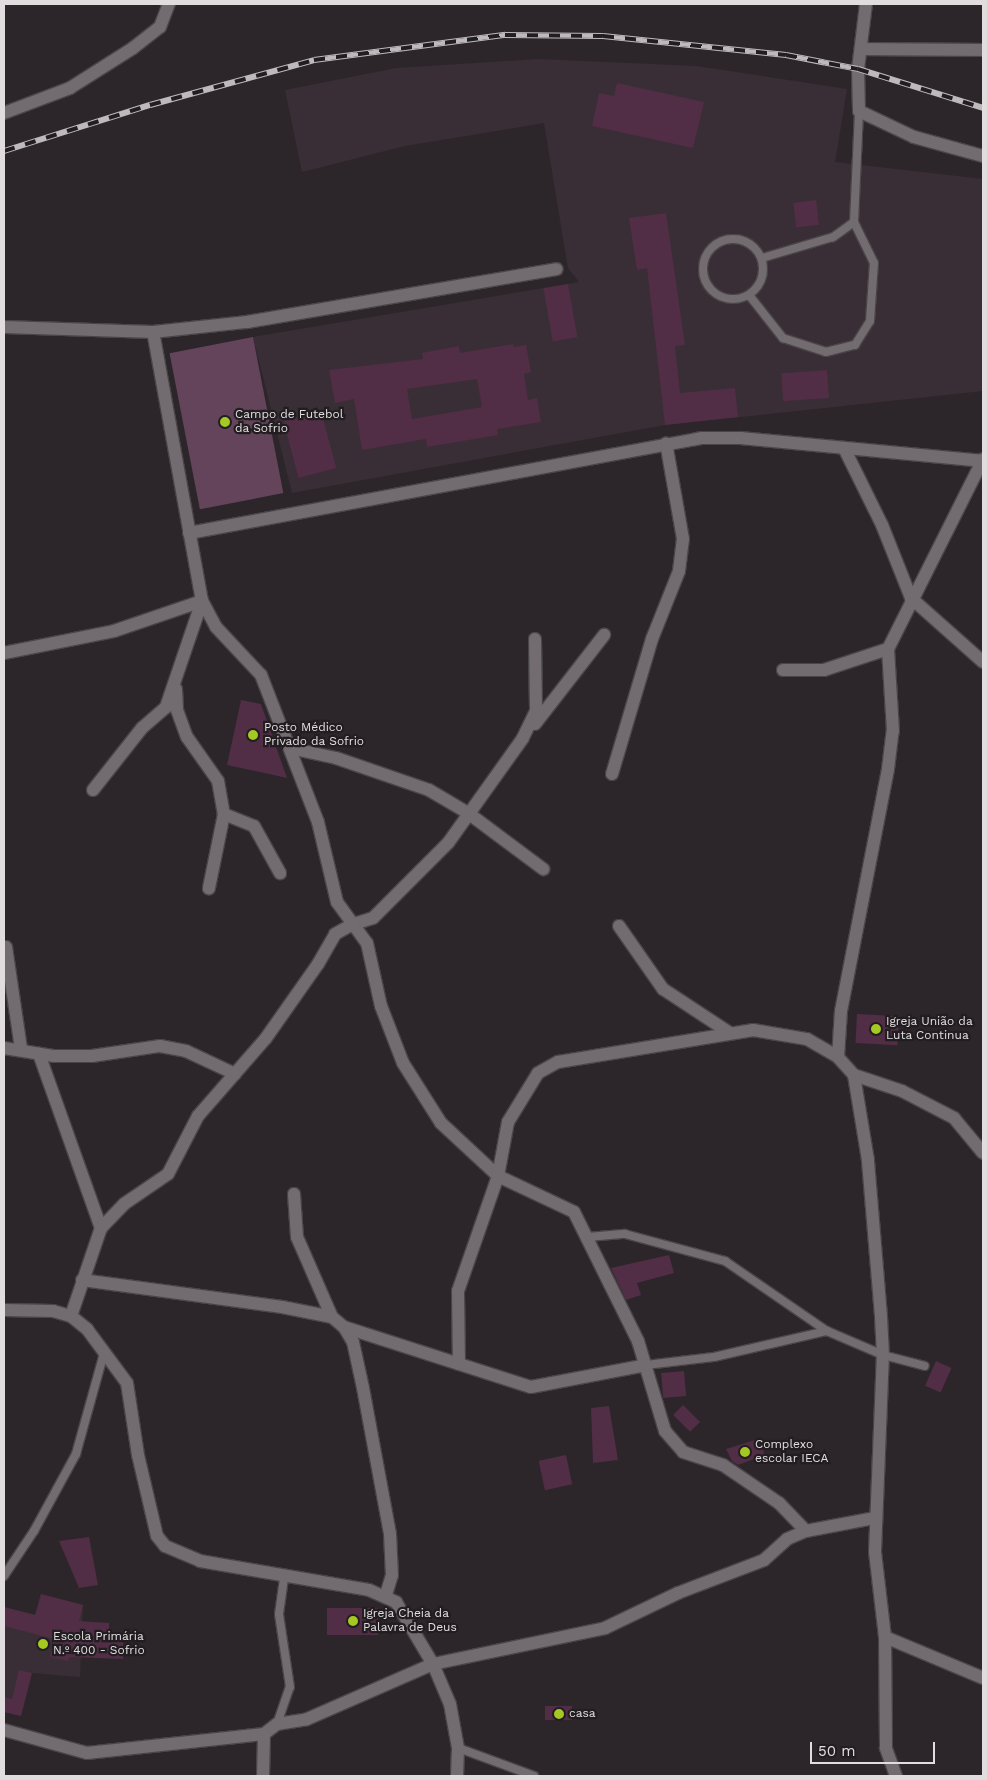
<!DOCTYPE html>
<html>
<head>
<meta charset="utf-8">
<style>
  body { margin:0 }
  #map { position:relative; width:987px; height:1780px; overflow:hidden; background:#2c262a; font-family:"Work Sans",sans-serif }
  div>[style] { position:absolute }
  .built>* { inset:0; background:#392e35 }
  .green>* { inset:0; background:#64445a; transform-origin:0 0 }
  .building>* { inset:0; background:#512d46; transform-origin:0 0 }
  .roads { filter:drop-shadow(1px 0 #494548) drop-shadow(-1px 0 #494548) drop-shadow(0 1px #494548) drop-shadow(0 -1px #494548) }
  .lane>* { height:8px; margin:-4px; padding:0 4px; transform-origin:4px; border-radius:4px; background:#726b6f }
  .lane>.ring { margin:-4px; padding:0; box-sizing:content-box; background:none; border:8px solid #726b6f; border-radius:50% }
  .street>* { height:12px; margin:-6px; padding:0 6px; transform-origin:6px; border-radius:6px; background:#726b6f }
  .rail>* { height:5.5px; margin-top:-2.75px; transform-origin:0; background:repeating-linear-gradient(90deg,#221d20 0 11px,#bebabc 0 22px); box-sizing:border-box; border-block:1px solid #bebabc }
  .dots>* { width:14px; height:14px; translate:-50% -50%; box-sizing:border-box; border:2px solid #221d20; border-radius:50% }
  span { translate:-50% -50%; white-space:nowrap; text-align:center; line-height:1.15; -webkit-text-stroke:4.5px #221d20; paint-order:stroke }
  .poi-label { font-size:12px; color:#e1dddf }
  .left { translate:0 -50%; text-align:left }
  .frame { position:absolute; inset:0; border:5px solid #e1dddf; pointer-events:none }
  .scale { position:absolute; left:810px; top:1742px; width:125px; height:22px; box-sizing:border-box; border:2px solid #e1dddf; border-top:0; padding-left:6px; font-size:15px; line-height:18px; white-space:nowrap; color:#e1dddf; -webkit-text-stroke:4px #221d20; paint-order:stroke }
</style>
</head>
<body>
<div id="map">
  <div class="built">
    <i style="clip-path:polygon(538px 59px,696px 66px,847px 89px,835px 162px,983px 179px,983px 391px,665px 425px,292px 493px,253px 337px,579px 282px,568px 268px,544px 123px,405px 146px,302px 172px,285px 90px,397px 68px)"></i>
    <i style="clip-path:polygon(41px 1594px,83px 1605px,80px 1677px,32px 1673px,21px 1716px,4px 1712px,4px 1607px,36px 1615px)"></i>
  </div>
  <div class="green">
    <i style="left:253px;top:337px;width:159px;height:85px;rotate:79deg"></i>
  </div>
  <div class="building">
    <i style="clip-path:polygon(617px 83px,704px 102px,693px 148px,592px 126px,599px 93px,614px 96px)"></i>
    <i style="left:816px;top:200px;width:25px;height:23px;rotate:83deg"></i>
    <i style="clip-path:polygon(666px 213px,685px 345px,675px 346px,680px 393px,735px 388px,738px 417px,665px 425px,647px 268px,637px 270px,629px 218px)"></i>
    <i style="left:568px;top:284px;width:54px;height:25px;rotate:80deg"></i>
    <i style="clip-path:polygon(evenodd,513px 344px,514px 347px,526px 345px,531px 372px,524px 374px,528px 400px,537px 398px,541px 422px,497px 429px,498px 435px,427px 447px,426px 439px,362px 450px,354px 399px,335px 403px,329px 370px,423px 359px,422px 353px,459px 346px,460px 353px,513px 344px,477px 379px,482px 407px,412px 419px,407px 389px,477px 379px)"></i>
    <i style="left:827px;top:370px;width:28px;height:46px;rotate:86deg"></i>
    <i style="left:321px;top:411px;width:59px;height:39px;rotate:75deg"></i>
    <i style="clip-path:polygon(241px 700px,261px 704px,287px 778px,227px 765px)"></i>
    <i style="left:857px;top:1014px;width:42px;height:29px;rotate:3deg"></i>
    <i style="clip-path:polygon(669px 1255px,674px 1273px,637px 1283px,641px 1295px,626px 1300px,611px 1268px)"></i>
    <i style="left:936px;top:1361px;width:17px;height:27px;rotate:24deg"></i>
    <i style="left:684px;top:1371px;width:25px;height:23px;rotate:85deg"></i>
    <i style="left:683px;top:1405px;width:24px;height:14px;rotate:45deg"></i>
    <i style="clip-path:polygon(609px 1406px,618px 1460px,593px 1463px,591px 1408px)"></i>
    <i style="clip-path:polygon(758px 1439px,765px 1455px,738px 1465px,732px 1461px,726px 1449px)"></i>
    <i style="left:566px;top:1455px;width:30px;height:28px;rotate:78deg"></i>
    <i style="clip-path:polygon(89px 1537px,98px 1585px,79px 1588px,59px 1541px)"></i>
    <i style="clip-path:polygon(41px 1594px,83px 1605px,79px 1621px,109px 1623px,109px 1641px,123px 1642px,123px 1659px,70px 1657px,68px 1661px,50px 1657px,54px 1639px,4px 1626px,4px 1607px,35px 1615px)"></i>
    <i style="left:327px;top:1608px;width:51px;height:27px"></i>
    <i style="clip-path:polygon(19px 1670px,32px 1673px,21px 1716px,4px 1712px,4px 1697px,12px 1699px)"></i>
    <i style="left:572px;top:1706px;width:14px;height:27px;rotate:90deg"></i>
  </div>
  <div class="roads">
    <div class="lane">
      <i style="left:854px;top:222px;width:111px;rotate:-87.4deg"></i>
      <i class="ring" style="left:703px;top:239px;width:52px;height:52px"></i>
      <i style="left:749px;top:295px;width:55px;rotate:51.7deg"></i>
      <i style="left:783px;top:338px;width:45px;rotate:18deg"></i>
      <i style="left:826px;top:352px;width:30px;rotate:-14deg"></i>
      <i style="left:855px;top:345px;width:28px;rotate:-58deg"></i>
      <i style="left:870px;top:321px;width:58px;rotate:-86.1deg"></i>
      <i style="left:874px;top:263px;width:46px;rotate:-116deg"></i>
      <i style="left:854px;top:222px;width:26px;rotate:144deg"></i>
      <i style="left:833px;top:237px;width:74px;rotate:163.5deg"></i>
      <i style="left:588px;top:1237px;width:37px;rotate:-5deg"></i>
      <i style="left:625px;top:1234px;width:104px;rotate:15.1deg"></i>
      <i style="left:725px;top:1261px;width:124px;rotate:34.5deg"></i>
      <i style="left:827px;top:1331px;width:61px;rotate:23.2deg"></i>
      <i style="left:883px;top:1355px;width:43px;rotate:14.7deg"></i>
      <i style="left:646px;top:1365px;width:68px;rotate:-6.7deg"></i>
      <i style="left:714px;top:1357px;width:116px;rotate:-13deg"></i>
      <i style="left:4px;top:1576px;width:54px;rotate:-56.3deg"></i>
      <i style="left:34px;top:1531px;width:88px;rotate:-61.4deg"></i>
      <i style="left:76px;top:1454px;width:105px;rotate:-74.5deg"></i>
      <i style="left:277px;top:1724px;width:39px;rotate:-71deg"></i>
      <i style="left:290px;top:1687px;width:74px;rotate:-98.6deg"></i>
      <i style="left:279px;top:1614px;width:36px;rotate:-82deg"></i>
      <i style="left:458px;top:1748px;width:81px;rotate:20.2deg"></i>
    </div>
    <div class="street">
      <i style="left:866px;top:4px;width:65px;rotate:97deg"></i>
      <i style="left:858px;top:69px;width:42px;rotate:88.6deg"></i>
      <i style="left:859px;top:111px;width:61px;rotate:25.3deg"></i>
      <i style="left:914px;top:137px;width:72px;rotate:15.4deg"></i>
      <i style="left:862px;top:49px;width:121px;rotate:0.5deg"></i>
      <i style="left:4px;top:113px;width:71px;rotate:-20.7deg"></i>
      <i style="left:70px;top:88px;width:75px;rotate:-32.4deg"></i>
      <i style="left:133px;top:48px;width:34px;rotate:-38deg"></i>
      <i style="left:160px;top:27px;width:25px;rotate:-69deg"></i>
      <i style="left:4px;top:327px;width:149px;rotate:1.9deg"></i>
      <i style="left:153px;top:332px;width:95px;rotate:-6.1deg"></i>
      <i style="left:247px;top:322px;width:314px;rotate:-9.7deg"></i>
      <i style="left:845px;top:450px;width:84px;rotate:63.7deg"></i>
      <i style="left:882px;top:525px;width:79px;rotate:68.3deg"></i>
      <i style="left:911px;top:598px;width:96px;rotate:41.6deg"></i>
      <i style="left:189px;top:533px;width:522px;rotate:-10.49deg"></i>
      <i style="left:702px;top:438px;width:39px"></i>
      <i style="left:741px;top:438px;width:243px;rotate:5.4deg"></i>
      <i style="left:535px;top:639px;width:72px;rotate:89.2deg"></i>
      <i style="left:536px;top:711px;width:30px;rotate:116deg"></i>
      <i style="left:523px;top:738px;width:129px;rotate:125.5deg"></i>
      <i style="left:448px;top:843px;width:106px;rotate:135deg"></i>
      <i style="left:373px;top:918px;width:21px;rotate:163deg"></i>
      <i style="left:353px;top:924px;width:24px;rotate:54deg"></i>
      <i style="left:367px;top:943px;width:65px;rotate:77.5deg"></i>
      <i style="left:381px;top:1006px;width:61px;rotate:68.9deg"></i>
      <i style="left:403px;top:1063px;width:71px;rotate:57.7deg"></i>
      <i style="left:441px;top:1123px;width:78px;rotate:42.9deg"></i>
      <i style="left:498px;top:1176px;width:84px;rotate:25.3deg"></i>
      <i style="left:574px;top:1212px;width:144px;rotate:63.6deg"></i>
      <i style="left:638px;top:1341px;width:94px;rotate:73.3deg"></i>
      <i style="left:665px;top:1431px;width:28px;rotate:49deg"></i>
      <i style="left:683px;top:1452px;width:42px;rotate:18deg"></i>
      <i style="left:723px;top:1465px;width:68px;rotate:34.2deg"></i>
      <i style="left:779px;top:1503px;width:39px;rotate:46deg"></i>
      <i style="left:4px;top:653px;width:112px;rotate:-11.3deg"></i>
      <i style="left:114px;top:631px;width:93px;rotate:-18.8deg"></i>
      <i style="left:783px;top:670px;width:41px"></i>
      <i style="left:824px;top:670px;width:67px;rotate:-18.2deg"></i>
      <i style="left:176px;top:689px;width:21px;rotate:87deg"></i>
      <i style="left:177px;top:710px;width:29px;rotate:70deg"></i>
      <i style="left:187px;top:737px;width:54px;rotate:54.8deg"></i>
      <i style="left:218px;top:781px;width:34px;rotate:80deg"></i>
      <i style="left:224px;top:814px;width:76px;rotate:101.5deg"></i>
      <i style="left:535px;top:724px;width:113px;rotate:-52.2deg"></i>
      <i style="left:290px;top:748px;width:47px;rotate:12.3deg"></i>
      <i style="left:336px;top:758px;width:98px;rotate:19deg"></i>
      <i style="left:429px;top:790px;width:45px;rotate:30.5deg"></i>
      <i style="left:468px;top:813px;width:94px;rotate:36.7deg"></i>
      <i style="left:612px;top:774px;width:141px;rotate:-73.5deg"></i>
      <i style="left:652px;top:639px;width:73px;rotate:-68.3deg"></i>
      <i style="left:679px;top:571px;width:32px;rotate:-83deg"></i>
      <i style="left:683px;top:539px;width:97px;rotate:-100deg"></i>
      <i style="left:93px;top:790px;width:79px;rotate:-51.7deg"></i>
      <i style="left:142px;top:728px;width:32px;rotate:-41deg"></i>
      <i style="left:166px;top:707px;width:112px;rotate:-71.2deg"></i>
      <i style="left:224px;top:814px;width:32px;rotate:22deg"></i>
      <i style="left:254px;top:826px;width:54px;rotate:61deg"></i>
      <i style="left:619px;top:926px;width:77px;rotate:55.1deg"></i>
      <i style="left:663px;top:989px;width:80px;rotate:33.3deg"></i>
      <i style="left:6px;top:947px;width:103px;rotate:81.6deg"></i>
      <i style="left:4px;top:1048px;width:51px;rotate:9.1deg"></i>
      <i style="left:54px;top:1056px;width:38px"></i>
      <i style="left:92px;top:1056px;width:69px;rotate:-8.4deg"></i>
      <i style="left:160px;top:1046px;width:26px;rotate:11deg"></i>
      <i style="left:186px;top:1051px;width:54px;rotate:25.1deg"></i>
      <i style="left:39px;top:1054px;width:185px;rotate:70.4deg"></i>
      <i style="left:854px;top:1075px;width:51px;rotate:18.4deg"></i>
      <i style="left:902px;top:1091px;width:59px;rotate:27.4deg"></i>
      <i style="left:954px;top:1118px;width:45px;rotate:50.4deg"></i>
      <i style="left:294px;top:1194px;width:43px;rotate:86deg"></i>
      <i style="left:297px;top:1237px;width:87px;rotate:66.4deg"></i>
      <i style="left:82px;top:1280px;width:202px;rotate:7.7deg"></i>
      <i style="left:282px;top:1307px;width:51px;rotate:11.3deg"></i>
      <i style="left:332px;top:1317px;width:16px;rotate:40deg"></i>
      <i style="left:344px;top:1327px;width:17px;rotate:59deg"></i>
      <i style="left:353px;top:1342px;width:47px;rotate:77.7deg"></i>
      <i style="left:363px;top:1388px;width:148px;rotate:79.5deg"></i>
      <i style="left:390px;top:1534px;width:41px;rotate:87.2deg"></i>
      <i style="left:392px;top:1575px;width:21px;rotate:107deg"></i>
      <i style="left:4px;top:1310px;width:49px;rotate:1.2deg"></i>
      <i style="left:53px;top:1311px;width:19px;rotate:16deg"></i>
      <i style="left:71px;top:1316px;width:21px;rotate:39deg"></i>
      <i style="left:87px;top:1329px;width:67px;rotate:53.5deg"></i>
      <i style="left:127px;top:1383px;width:73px;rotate:81.3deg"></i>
      <i style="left:138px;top:1455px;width:83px;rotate:76.8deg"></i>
      <i style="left:157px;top:1536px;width:13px;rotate:51deg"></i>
      <i style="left:165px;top:1546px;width:38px;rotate:23deg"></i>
      <i style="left:200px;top:1561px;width:171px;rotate:9.7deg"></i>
      <i style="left:369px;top:1590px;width:30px;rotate:24deg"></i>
      <i style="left:396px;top:1602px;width:72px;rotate:59.2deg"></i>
      <i style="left:433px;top:1664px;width:43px;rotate:67deg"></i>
      <i style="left:450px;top:1704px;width:45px;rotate:79.7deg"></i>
      <i style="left:458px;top:1748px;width:28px;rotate:92deg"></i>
      <i style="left:71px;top:1316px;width:93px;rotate:-71.2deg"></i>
      <i style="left:101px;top:1228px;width:33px;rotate:-46deg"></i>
      <i style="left:124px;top:1204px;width:53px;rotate:-34.3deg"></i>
      <i style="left:168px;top:1174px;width:65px;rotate:-62.7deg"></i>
      <i style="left:198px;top:1116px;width:103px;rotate:-48.9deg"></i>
      <i style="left:266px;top:1038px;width:90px;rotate:-54.9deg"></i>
      <i style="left:318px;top:964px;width:34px;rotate:-60deg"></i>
      <i style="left:335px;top:934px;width:21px;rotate:-29deg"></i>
      <i style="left:353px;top:924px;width:27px;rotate:-126deg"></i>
      <i style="left:337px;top:902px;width:82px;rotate:-103.4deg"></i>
      <i style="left:318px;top:822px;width:158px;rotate:-111.2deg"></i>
      <i style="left:261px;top:675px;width:66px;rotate:-133.2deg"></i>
      <i style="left:216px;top:627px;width:30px;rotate:-118deg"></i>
      <i style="left:202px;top:601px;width:273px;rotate:-100.3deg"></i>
      <i style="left:344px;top:1327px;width:196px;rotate:17.8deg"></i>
      <i style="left:531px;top:1387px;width:117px;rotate:-10.8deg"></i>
      <i style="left:459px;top:1364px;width:73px;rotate:-90.8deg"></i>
      <i style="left:458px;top:1291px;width:122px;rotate:-70.8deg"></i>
      <i style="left:498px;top:1176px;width:55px;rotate:-79.5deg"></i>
      <i style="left:508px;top:1122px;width:57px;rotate:-58.5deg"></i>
      <i style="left:538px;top:1073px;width:23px;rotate:-29deg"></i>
      <i style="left:558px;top:1062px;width:198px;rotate:-9.3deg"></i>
      <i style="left:753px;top:1030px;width:55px;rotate:9.5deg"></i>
      <i style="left:807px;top:1039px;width:36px;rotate:30deg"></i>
      <i style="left:885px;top:1637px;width:106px;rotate:22.7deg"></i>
      <i style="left:4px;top:1730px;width:86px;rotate:15.5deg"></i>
      <i style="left:87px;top:1753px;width:178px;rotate:-6.1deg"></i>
      <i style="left:264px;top:1734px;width:16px;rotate:-38deg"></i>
      <i style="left:277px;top:1724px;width:30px;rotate:-9deg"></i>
      <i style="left:307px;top:1719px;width:137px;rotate:-23.6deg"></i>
      <i style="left:433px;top:1664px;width:176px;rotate:-11.8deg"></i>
      <i style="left:605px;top:1628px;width:81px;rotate:-25.6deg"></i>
      <i style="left:678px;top:1593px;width:92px;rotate:-21deg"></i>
      <i style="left:764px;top:1560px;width:31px;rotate:-42deg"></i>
      <i style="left:787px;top:1539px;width:21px;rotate:-23deg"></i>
      <i style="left:806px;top:1531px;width:69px;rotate:-10.8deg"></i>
      <i style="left:263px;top:1776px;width:42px;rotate:-88.6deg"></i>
      <i style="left:896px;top:1776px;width:30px;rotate:-110deg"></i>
      <i style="left:886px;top:1748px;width:111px;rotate:-90.5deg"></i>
      <i style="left:885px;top:1637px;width:86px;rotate:-96.7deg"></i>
      <i style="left:875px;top:1552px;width:197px;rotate:-87.7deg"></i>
      <i style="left:883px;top:1355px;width:39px;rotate:-93deg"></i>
      <i style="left:881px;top:1316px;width:157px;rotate:-94.8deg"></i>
      <i style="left:868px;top:1160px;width:86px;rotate:-99.4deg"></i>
      <i style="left:854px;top:1075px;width:24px;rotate:-132deg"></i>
      <i style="left:838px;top:1057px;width:46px;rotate:-86.3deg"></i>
      <i style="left:841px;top:1011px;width:247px;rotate:-79deg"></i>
      <i style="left:888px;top:769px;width:38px;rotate:-83deg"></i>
      <i style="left:893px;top:731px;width:82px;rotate:-93.5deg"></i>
      <i style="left:888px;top:649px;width:212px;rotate:-63.4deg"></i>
    </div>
  </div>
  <div class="rail">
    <i style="left:4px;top:151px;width:153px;rotate:-17.5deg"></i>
    <i style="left:150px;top:105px;width:170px;rotate:-15.3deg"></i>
    <i style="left:314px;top:60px;width:193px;rotate:-7.5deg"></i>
    <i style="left:505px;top:35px;width:98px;rotate:0.6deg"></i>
    <i style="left:603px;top:36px;width:184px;rotate:5.9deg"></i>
    <i style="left:786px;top:55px;width:73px;rotate:11deg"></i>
    <i style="left:858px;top:69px;width:131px;rotate:17.3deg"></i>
  </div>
  <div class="dots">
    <i style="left:225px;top:422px;background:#a5c823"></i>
    <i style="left:253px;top:735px;background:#a5c823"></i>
    <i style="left:876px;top:1029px;background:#a5c823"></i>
    <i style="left:745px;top:1452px;background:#a5c823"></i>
    <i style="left:353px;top:1621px;background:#a5c823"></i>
    <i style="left:43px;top:1644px;background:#a5c823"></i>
    <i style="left:559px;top:1714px;background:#a5c823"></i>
  </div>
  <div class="poi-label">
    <span class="left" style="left:235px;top:422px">Campo de Futebol<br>da Sofrio</span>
    <span class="left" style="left:264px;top:735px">Posto Médico<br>Privado da Sofrio</span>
    <span class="left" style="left:886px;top:1029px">Igreja União da<br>Luta Continua</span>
    <span class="left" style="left:755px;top:1452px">Complexo<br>escolar IECA</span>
    <span class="left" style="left:363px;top:1621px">Igreja Cheia da<br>Palavra de Deus</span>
    <span class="left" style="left:53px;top:1644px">Escola Primária<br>N.º 400 - Sofrio</span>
    <span class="left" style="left:569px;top:1714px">casa</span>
  </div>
  <div class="frame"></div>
  <div class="scale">50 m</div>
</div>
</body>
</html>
